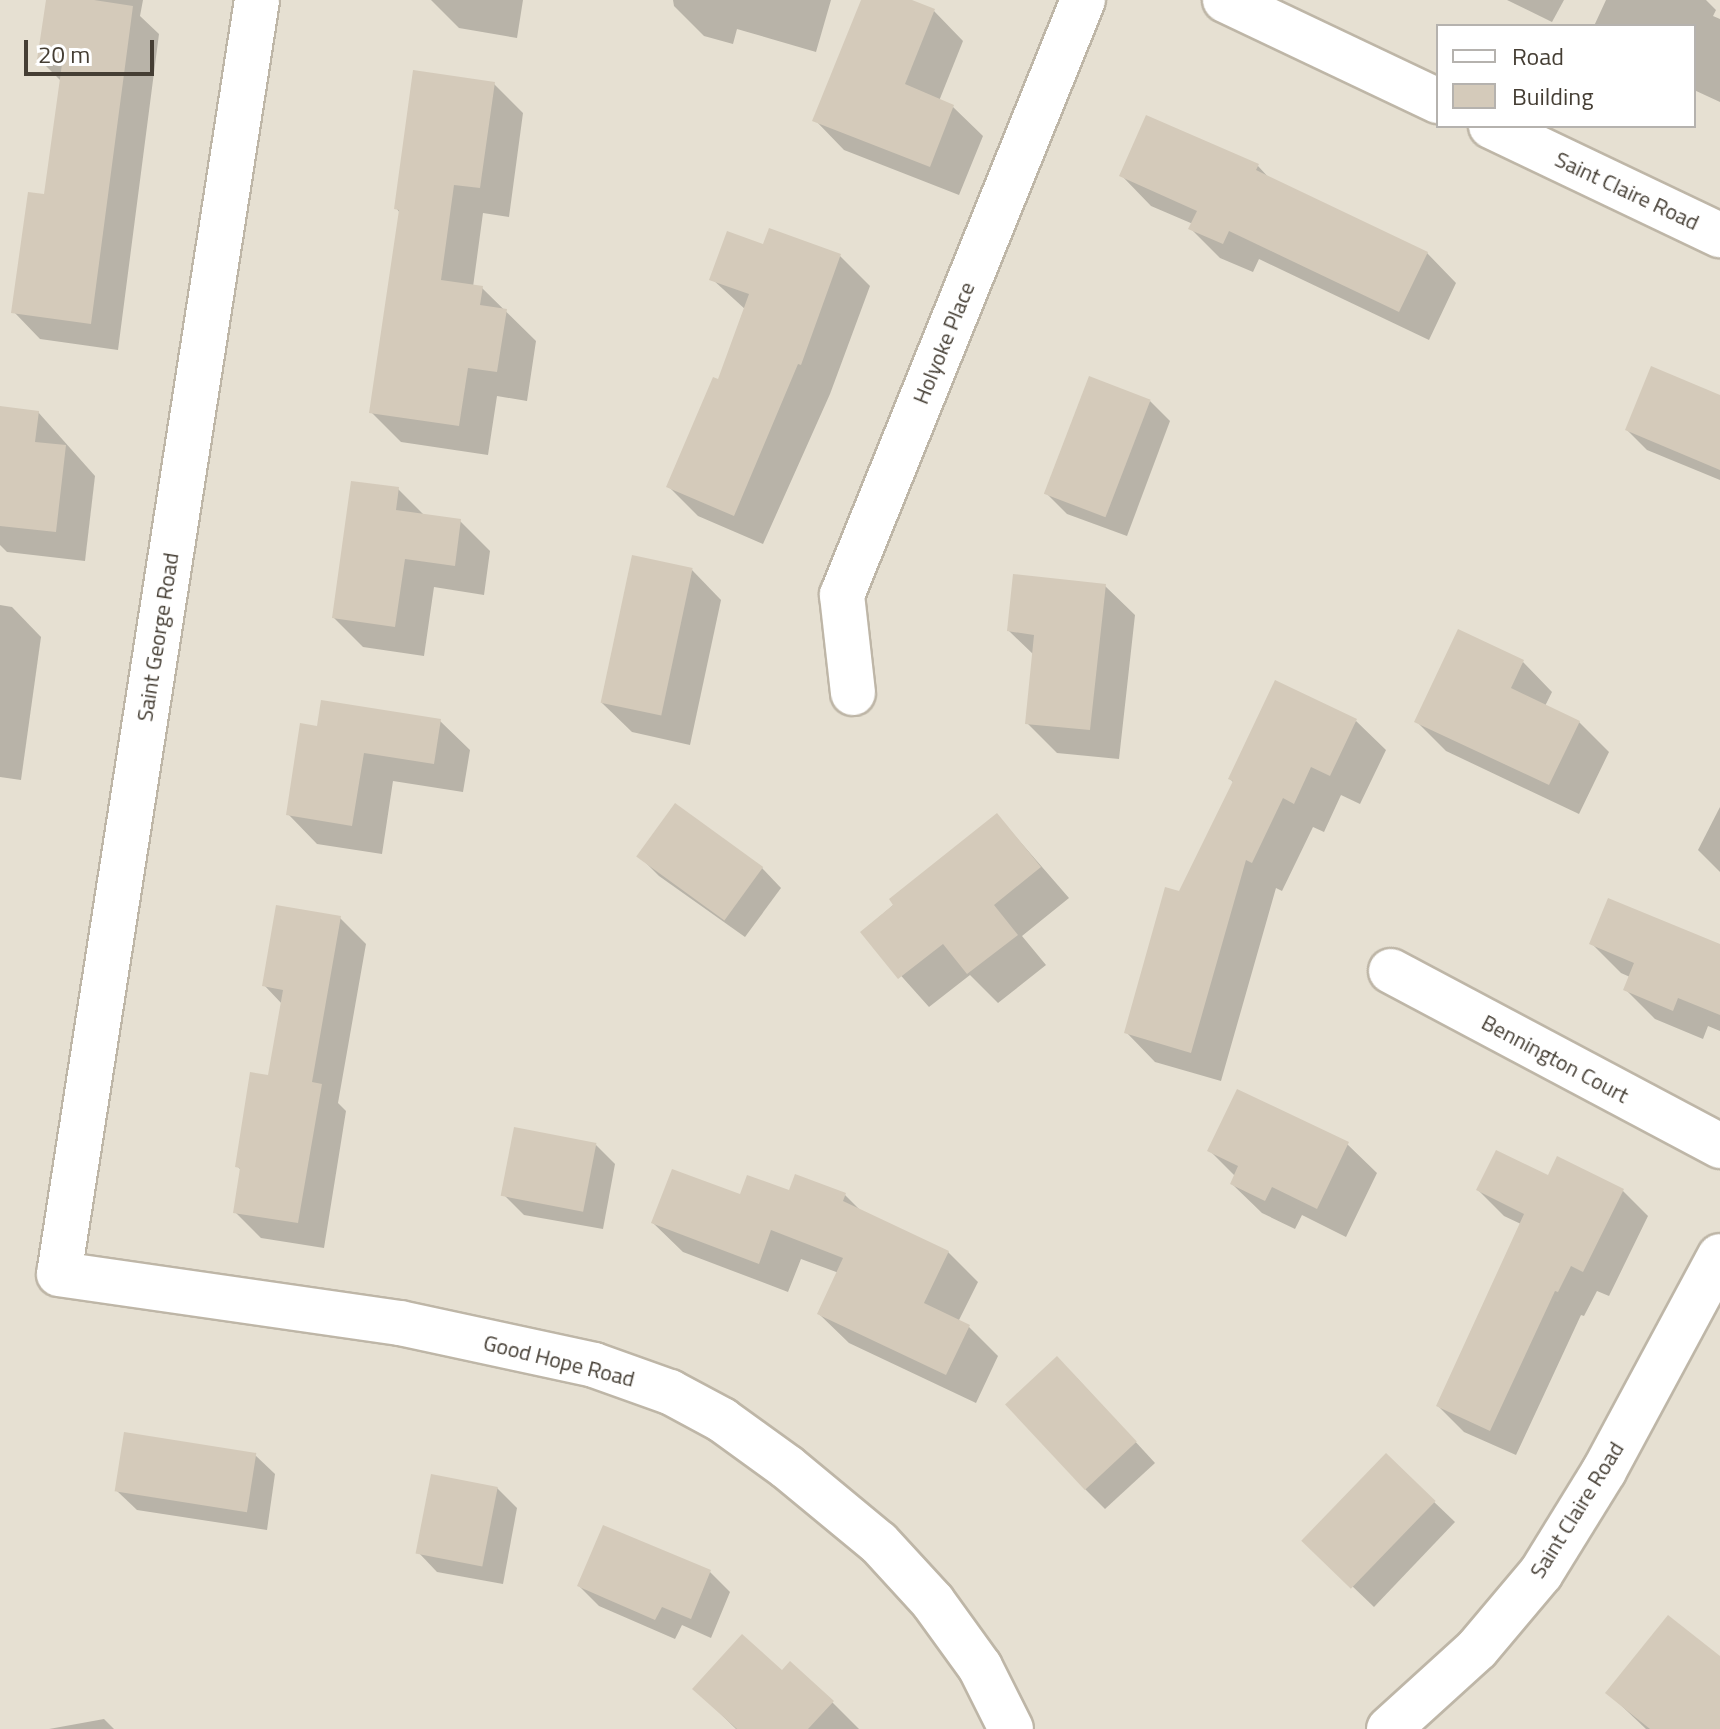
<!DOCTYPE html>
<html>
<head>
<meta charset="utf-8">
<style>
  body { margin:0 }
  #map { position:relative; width:1720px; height:1729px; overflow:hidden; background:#f2eee4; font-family:"Titillium Web",sans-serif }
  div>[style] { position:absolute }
  .residential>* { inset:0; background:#e6e0d2 }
  .shadow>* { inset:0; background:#0003 }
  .building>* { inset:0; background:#d4caba; transform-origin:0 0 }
  .roads { filter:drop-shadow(2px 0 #beb6a7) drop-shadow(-2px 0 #beb6a7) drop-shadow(0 2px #beb6a7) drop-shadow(0 -2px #beb6a7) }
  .minor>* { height:44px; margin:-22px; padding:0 22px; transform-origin:22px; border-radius:22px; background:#fff }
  span { translate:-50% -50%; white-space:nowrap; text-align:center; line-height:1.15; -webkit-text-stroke:7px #fff; paint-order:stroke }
  .street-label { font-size:22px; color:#453e34 }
  .legend { position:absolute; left:1436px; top:24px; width:260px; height:104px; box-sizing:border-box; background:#fff; border:2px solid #b5b2ae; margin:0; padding:10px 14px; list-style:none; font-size:24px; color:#453e34 }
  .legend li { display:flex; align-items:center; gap:16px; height:40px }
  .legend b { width:40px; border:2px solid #b5b2ae }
  .scale { position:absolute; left:24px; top:40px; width:130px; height:36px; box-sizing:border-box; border:4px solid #453e34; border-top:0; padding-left:10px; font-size:24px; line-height:28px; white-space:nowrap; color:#453e34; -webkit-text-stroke:6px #fff; paint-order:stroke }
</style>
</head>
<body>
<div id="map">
  <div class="residential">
    <i style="clip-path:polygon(evenodd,0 0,1720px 0,1720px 1729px,0 1729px,0 0,1438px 26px,1694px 26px,1694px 126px,1438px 126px,1438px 26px)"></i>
  </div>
  <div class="shadow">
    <i style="clip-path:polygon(48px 0,143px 0,140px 16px,159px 34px,118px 350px,40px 339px,14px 312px,46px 196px,62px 82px,39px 59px)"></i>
    <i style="clip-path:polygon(431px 0,523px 0,517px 38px,459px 28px)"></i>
    <i style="clip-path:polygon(673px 0,831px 0,816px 52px,737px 29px,733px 44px,704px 36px,674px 6px)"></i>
    <i style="clip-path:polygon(863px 0,906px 0,934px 11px,963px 41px,939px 101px,953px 107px,983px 136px,959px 195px,844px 150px,815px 120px)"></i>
    <i style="clip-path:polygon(1507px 0,1564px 0,1552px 22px)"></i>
    <i style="clip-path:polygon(1606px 0,1706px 0,1716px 10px,1713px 16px,1720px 19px,1720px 102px,1694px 90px,1694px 26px,1594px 26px)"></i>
    <i style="clip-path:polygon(494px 84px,523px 113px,509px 217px,483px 213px,473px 287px,482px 288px,536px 341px,527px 401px,497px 396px,488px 455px,401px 442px,371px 412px,401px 214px,396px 208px)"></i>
    <i style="clip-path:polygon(1258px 166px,1271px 180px,1427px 253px,1456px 283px,1429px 340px,1259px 259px,1253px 272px,1220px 258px,1191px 229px,1193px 224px,1151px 206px,1122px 176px)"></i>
    <i style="clip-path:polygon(764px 247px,840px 256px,870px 286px,830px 394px,763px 544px,698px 516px,669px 487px,719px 382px,746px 310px,712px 279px)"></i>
    <i style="clip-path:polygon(1720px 397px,1720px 480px,1647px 450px,1627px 430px)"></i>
    <i style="clip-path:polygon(1150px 401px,1170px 421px,1127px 536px,1067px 514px,1047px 494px)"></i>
    <i style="clip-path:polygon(0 408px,38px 412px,95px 476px,85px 561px,7px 552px,0 545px)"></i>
    <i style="clip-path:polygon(398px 489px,425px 516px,460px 521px,490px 551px,484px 595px,434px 587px,424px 656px,363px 647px,334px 618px)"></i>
    <i style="clip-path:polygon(692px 570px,721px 600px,690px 745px,632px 732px,602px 703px)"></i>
    <i style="clip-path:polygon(1105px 586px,1135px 615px,1119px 759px,1057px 753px,1027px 723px,1034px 655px,1009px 631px)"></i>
    <i style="clip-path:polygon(0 605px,12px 607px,41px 637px,21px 780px,0 777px)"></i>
    <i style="clip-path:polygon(1523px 662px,1552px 692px,1545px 706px,1579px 722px,1609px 752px,1579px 814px,1446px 751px,1416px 721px)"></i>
    <i style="clip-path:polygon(440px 721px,470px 750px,463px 792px,393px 781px,382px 854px,317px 844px,288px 814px,319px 728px)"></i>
    <i style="clip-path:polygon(1356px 721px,1386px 750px,1360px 804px,1341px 795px,1324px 832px,1313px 827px,1282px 891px,1276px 888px,1221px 1081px,1155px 1062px,1126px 1032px,1180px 893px,1234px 783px,1230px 779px)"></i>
    <i style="clip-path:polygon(1720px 807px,1720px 872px,1698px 850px)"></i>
    <i style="clip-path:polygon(997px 815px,1069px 898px,1022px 936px,1046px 965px,998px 1003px,970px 975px,929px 1007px,862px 932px)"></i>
    <i style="clip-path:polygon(639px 856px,762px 868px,781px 888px,745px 937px,659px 876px)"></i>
    <i style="clip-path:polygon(340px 918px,366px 944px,338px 1103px,346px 1111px,324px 1248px,261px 1238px,235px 1212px,242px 1171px,237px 1166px,270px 1077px,283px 1005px,264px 985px)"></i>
    <i style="clip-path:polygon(1591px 943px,1720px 947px,1720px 1031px,1708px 1026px,1703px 1039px,1655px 1019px,1625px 989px,1630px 977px,1621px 973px)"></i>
    <i style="clip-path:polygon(595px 1144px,615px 1164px,603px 1229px,524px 1215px,504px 1195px)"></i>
    <i style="clip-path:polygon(1347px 1144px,1377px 1173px,1346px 1237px,1302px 1215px,1295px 1229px,1262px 1213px,1232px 1184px,1236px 1177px,1210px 1151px)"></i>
    <i style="clip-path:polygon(1549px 1178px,1622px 1190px,1648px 1216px,1609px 1296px,1597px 1291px,1584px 1316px,1581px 1315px,1516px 1455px,1464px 1432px,1438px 1406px,1521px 1224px,1504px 1216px,1478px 1190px)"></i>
    <i style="clip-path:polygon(790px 1193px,845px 1195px,863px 1213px,948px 1252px,978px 1282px,958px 1322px,969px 1327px,998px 1356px,976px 1403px,849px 1343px,819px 1314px,839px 1273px,801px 1259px,788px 1292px,683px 1252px,653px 1223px,741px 1197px)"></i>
    <i style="clip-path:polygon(1077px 1378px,1155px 1463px,1105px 1509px,1085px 1489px)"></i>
    <i style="clip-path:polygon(255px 1455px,275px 1474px,267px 1530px,137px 1510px,117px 1491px)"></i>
    <i style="clip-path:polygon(1386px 1456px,1455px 1522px,1374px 1607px,1325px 1560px)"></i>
    <i style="clip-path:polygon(497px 1488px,517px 1508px,503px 1584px,437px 1572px,418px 1552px)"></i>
    <i style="clip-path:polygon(604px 1527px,710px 1572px,730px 1592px,711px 1638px,682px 1625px,675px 1639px,599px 1606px,579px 1586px)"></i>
    <i style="clip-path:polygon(1720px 1659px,1720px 1729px,1646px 1729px,1608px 1693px)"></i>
    <i style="clip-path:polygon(782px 1672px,832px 1702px,859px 1729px,736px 1729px,695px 1689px)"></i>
    <i style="clip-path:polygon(104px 1719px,114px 1729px,49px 1729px)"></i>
  </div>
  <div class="building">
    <i style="clip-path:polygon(46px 0,94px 0,133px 6px,91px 324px,11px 313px,28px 192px,44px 194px,62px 64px,37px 60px)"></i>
    <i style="clip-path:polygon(861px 0,912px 0,935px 9px,905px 84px,954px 105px,930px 167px,812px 121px)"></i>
    <i style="clip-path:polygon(413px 70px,495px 82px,480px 188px,454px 185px,441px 280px,483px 286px,480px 305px,507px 309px,497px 372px,468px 368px,459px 426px,369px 413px,399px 210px,394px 209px)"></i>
    <i style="clip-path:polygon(1146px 115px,1259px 164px,1256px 170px,1428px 252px,1399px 312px,1229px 231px,1223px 244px,1188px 229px,1197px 211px,1119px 176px)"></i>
    <i style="clip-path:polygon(769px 228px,841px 254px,801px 365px,798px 364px,734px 516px,666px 487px,713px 377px,718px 379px,749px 294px,709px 280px,727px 231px,763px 244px)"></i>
    <i style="clip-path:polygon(1651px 366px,1720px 395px,1720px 470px,1625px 430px)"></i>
    <i style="left:1089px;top:376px;width:66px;height:126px;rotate:21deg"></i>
    <i style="clip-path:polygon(0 406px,39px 411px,35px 442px,66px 445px,56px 532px,0 526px)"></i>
    <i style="clip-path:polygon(351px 481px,399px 487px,396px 510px,461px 519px,455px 566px,405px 559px,395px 627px,332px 618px)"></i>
    <i style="left:632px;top:555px;width:62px;height:151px;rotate:12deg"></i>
    <i style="clip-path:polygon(1013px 574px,1106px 584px,1090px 730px,1025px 724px,1034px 635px,1007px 631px)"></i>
    <i style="clip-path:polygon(1458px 629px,1524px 660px,1511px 688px,1580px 721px,1549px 785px,1414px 722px)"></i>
    <i style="clip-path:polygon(1275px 680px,1357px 719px,1330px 776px,1311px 767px,1294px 804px,1283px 798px,1252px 863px,1246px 860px,1191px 1053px,1124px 1033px,1165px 887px,1179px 891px,1233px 781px,1228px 779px)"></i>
    <i style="clip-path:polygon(321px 700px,441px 719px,434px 764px,364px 753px,352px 826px,286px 815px,300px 723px,317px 726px)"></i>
    <i style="left:675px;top:803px;width:109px;height:66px;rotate:36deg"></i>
    <i style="clip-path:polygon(997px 813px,1041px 867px,994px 905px,1018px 935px,967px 974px,943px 944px,898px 979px,860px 932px,893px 905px,889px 899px)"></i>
    <i style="clip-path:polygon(1608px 898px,1720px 944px,1720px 1015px,1678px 998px,1673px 1011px,1623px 990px,1634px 963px,1589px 944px)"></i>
    <i style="clip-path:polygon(276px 905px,341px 916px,312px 1082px,322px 1084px,298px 1223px,233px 1213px,240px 1168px,235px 1167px,250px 1072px,268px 1075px,283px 990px,262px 986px)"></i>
    <i style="clip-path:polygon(1237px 1089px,1349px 1142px,1317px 1209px,1272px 1187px,1265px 1201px,1230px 1184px,1238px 1166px,1207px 1151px)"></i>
    <i style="left:514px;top:1127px;width:84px;height:70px;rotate:11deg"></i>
    <i style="clip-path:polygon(1496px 1150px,1548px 1175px,1557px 1156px,1624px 1189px,1583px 1272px,1571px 1266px,1558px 1292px,1555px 1291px,1490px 1431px,1436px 1406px,1524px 1214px,1476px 1190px)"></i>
    <i style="clip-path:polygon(672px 1169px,740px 1194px,747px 1175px,789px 1190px,795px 1174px,846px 1193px,843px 1201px,949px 1251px,924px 1303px,970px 1325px,946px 1375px,817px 1314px,843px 1258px,771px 1230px,759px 1264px,651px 1223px)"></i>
    <i style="left:1057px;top:1356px;width:117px;height:71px;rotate:47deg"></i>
    <i style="left:124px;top:1432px;width:134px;height:60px;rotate:9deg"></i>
    <i style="left:1386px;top:1453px;width:69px;height:122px;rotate:44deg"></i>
    <i style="left:431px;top:1474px;width:68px;height:81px;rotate:11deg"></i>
    <i style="clip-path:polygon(603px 1525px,711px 1570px,691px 1619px,662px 1607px,655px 1620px,577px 1586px)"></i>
    <i style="clip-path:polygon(1668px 1615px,1720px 1656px,1720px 1729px,1650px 1729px,1605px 1693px)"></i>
    <i style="clip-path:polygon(742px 1634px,782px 1670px,790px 1661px,834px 1701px,808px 1729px,737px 1729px,692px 1689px)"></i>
  </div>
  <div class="roads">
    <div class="minor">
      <i style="left:257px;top:0;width:1289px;rotate:98.83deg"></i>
      <i style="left:59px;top:1274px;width:345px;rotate:8.2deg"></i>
      <i style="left:400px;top:1323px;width:198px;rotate:12.2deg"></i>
      <i style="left:594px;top:1365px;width:81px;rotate:19.6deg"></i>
      <i style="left:670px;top:1392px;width:59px;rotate:28.3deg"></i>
      <i style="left:722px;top:1420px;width:80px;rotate:35.9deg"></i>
      <i style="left:787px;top:1467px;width:119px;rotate:39.6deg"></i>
      <i style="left:879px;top:1543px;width:80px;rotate:47.5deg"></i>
      <i style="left:933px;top:1602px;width:80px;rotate:54.1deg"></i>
      <i style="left:980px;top:1667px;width:69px;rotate:63.4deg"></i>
      <i style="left:1225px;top:0;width:236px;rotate:25.4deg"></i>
      <i style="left:1491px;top:126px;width:254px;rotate:25.5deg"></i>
      <i style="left:853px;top:693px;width:99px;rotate:-96.4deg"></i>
      <i style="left:842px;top:595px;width:642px;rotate:-67.95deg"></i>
      <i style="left:1391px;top:971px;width:373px;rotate:28deg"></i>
      <i style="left:1389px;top:1729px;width:119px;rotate:-42.3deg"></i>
      <i style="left:1477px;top:1649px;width:99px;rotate:-49.9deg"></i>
      <i style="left:1541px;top:1573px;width:120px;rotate:-58.3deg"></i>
      <i style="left:1604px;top:1471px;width:244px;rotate:-61.7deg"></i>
    </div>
  </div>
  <div class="street-label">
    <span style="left:1627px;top:191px;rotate:25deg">Saint Claire Road</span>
    <span style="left:944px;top:343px;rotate:-68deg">Holyoke Place</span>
    <span style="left:158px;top:637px;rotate:-81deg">Saint George Road</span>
    <span style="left:1555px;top:1059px;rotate:28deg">Bennington Court</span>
    <span style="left:559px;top:1361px;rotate:14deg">Good Hope Road</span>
    <span style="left:1577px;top:1510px;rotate:-58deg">Saint Claire Road</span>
  </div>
  <ul class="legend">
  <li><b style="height:10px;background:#fff"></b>Road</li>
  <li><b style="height:22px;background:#d4caba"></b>Building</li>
  </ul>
  <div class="scale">20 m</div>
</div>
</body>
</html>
